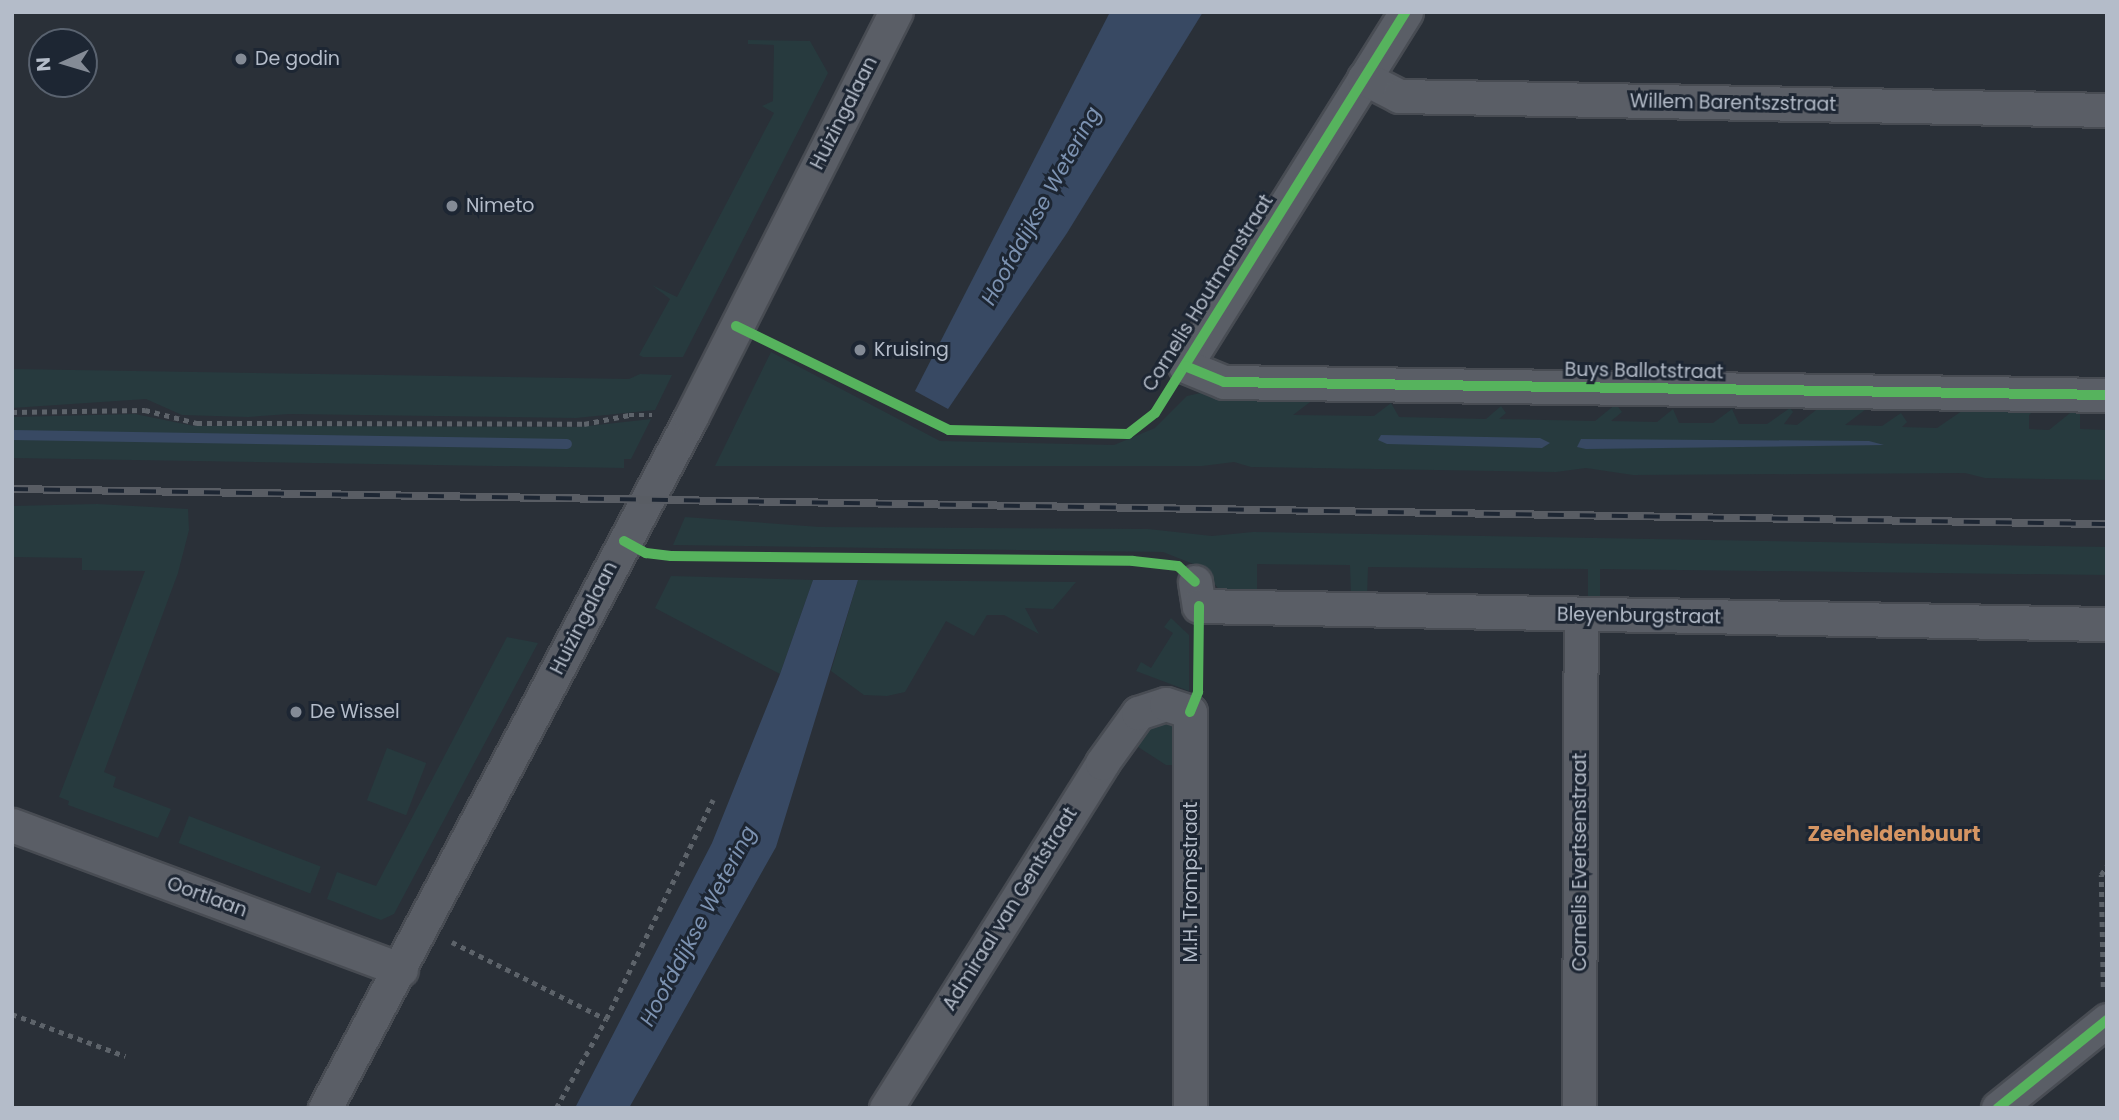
<!DOCTYPE html>
<html>
<head>
<meta charset="utf-8">
<style>
  body { margin:0 }
  #map { position:relative; width:2119px; height:1120px; overflow:hidden; background:#2a3038; font-family:Poppins,sans-serif }
  div>[style] { position:absolute }
  .green>* { inset:0; background:#273a3e; transform-origin:0 0 }
  .water>* { inset:0; background:#384963 }
  .stream>* { height:10px; margin:-5px; padding:0 5px; transform-origin:5px; border-radius:5px; background:#384963 }
  .path>* { height:4.5px; margin-top:-2.25px; transform-origin:0; background:repeating-linear-gradient(90deg,#5d636a 0 5px,transparent 0 10px) }
  .roads { filter:drop-shadow(2px 0 #484c53) drop-shadow(-2px 0 #484c53) drop-shadow(0 2px #484c53) drop-shadow(0 -2px #484c53) }
  .minor>* { height:33px; margin:-16.5px; padding:0 16.5px; transform-origin:16.5px; border-radius:16.5px; background:#5a5e66 }
  .rail>* { height:8px; margin-top:-4px; transform-origin:0; background:repeating-linear-gradient(90deg,#1d2633 0 16px,#595d64 0 32px); box-sizing:border-box; border-block:2px solid #595d64 }
  .cycleway>* { height:10px; margin:-5px; padding:0 5px; transform-origin:5px; border-radius:5px; background:#56b35d }
  .dots>* { width:19px; height:19px; translate:-50% -50%; box-sizing:border-box; border:4px solid #1d2633; border-radius:50% }
  span { translate:-50% -50%; white-space:nowrap; text-align:center; line-height:1.15; -webkit-text-stroke:6px #1d2633; paint-order:stroke }
  .poi-label { font-size:19px; color:#b4bcc9 }
  .left { translate:0 -50%; text-align:left }
  .street-label { font-size:19px; color:#b4bcc9 }
  .water-label { font-size:21px; color:#7c92b1; font-style:italic }
  .neighbourhood-label { font-size:21px; color:#d59563; font-weight:700 }
  .frame { position:absolute; inset:0; border:14px solid #b4bcc9; pointer-events:none }
  .north { position:absolute; left:28px; top:28px; width:70px; height:70px; box-sizing:border-box; background:#1d2633; border:2px solid #59626f; border-radius:50%; rotate:266deg; font-size:19px; font-weight:700; line-height:28px; text-align:center; color:#b4bcc9 }
  .north::after { content:''; display:block; margin:auto; width:24px; height:32px; background:#848b96; clip-path:polygon(50% 0,100% 100%,50% 72%,0 100%) }
</style>
</head>
<body>
<div id="map">
  <div class="green">
    <i style="clip-path:polygon(748px 40px,810px 41px,828px 73px,683px 357px,643px 357px,639px 355px,670px 299px,652px 285px,677px 297px,774px 113px,762px 106px,773px 101px,774px 45px,748px 44px)"></i>
    <i style="clip-path:polygon(771px 352px,940px 441px,1114px 445px,1155px 428px,1187px 396px,1205px 392px,1326px 390px,1293px 415px,1374px 416px,1391px 403px,1399px 417px,1486px 419px,1501px 406px,1506px 413px,1499px 419px,1595px 421px,1616px 404px,1622px 412px,1611px 421px,1657px 422px,1673px 409px,1679px 423px,1713px 423px,1732px 409px,1739px 424px,1767px 424px,1790px 408px,1793px 412px,1784px 424px,1797px 425px,1830px 399px,1878px 400px,1845px 425px,1882px 426px,1901px 413px,1907px 422px,1902px 427px,1937px 428px,1975px 402px,2036px 409px,2029px 415px,2029px 429px,2049px 430px,2080px 405px,2080px 429px,2107px 430px,2107px 480px,1985px 478px,1965px 473px,1633px 475px,1586px 468px,1556px 472px,1251px 467px,1234px 462px,1202px 466px,715px 466px)"></i>
    <i style="clip-path:polygon(12px 369px,629px 379px,640px 374px,672px 375px,655px 410px,576px 418px,289px 414px,248px 417px,182px 415px,146px 399px,12px 408px)"></i>
    <i style="clip-path:polygon(135px 414px,194px 426px,237px 426px,580px 427px,651px 419px,631px 459px,624px 459px,624px 468px,12px 458px,12px 417px)"></i>
    <i style="clip-path:polygon(97px 504px,188px 509px,189px 530px,178px 573px,104px 772px,116px 777px,113px 787px,171px 809px,158px 838px,68px 805px,69px 801px,59px 797px,145px 571px,82px 570px,82px 558px,12px 557px,12px 506px)"></i>
    <i style="clip-path:polygon(685px 517px,820px 527px,1148px 529px,1212px 536px,1253px 532px,2107px 547px,2107px 575px,1600px 569px,1600px 603px,1588px 603px,1588px 569px,1368px 567px,1367px 597px,1351px 595px,1350px 565px,1257px 564px,1257px 596px,1221px 592px,1201px 567px,1163px 552px,673px 545px)"></i>
    <i style="clip-path:polygon(671px 576px,813px 580px,780px 674px,655px 608px)"></i>
    <i style="clip-path:polygon(858px 580px,1076px 582px,1053px 609px,1025px 608px,1039px 634px,1004px 615px,987px 615px,974px 636px,946px 621px,905px 692px,887px 696px,864px 695px,831px 671px)"></i>
    <i style="clip-path:polygon(1171px 618px,1189px 635px,1189px 691px,1136px 671px,1141px 662px,1151px 668px,1173px 633px,1164px 627px)"></i>
    <i style="clip-path:polygon(507px 637px,538px 643px,394px 914px,381px 920px,327px 899px,337px 872px,376px 886px)"></i>
    <i style="clip-path:polygon(1170px 724px,1175px 726px,1181px 765px,1166px 765px,1132px 743px,1155px 725px)"></i>
    <i style="left:387px;top:748px;width:42px;height:56px;rotate:21deg"></i>
    <i style="left:189px;top:816px;width:141px;height:29px;rotate:21deg"></i>
  </div>
  <div class="water">
    <i style="clip-path:polygon(1110px 12px,1203px 12px,1067px 233px,948px 409px,915px 391px)"></i>
    <i style="clip-path:polygon(1381px 435px,1540px 438px,1550px 443px,1542px 448px,1387px 444px,1378px 440px)"></i>
    <i style="clip-path:polygon(1581px 439px,1869px 441px,1884px 445px,1586px 449px,1577px 447px)"></i>
    <i style="clip-path:polygon(813px 580px,858px 580px,776px 847px,629px 1108px,575px 1108px,712px 843px,780px 674px)"></i>
  </div>
  <div class="stream">
    <i style="left:12px;top:435px;width:555px;rotate:0.93deg"></i>
  </div>
  <div class="path">
    <i style="left:12px;top:412px;width:133px;rotate:-0.9deg"></i>
    <i style="left:145px;top:410px;width:54px;rotate:14deg"></i>
    <i style="left:197px;top:423px;width:387px;rotate:0.1deg"></i>
    <i style="left:584px;top:424px;width:46px;rotate:-11.3deg"></i>
    <i style="left:629px;top:415px;width:23px"></i>
    <i style="left:452px;top:942px;width:172px;rotate:26.6deg"></i>
    <i style="left:606px;top:1019px;width:244px;rotate:-64deg"></i>
    <i style="left:2103px;top:987px;width:112px;rotate:-91deg"></i>
    <i style="left:2101px;top:875px;width:11px;rotate:-56deg"></i>
    <i style="left:12px;top:1014px;width:121px;rotate:20.4deg"></i>
    <i style="left:556px;top:1108px;width:102px;rotate:-60.7deg"></i>
  </div>
  <div class="roads">
    <div class="minor">
      <i style="left:1406px;top:12px;width:417px;rotate:122deg"></i>
      <i style="left:1185px;top:366px;width:42px;rotate:22.3deg"></i>
      <i style="left:1224px;top:382px;width:883px;rotate:0.84deg"></i>
      <i style="left:1364px;top:78px;width:39px;rotate:27deg"></i>
      <i style="left:1399px;top:96px;width:708px;rotate:1.13deg"></i>
      <i style="left:1195px;top:582px;width:24px;rotate:81deg"></i>
      <i style="left:1199px;top:606px;width:908px;rotate:1.14deg"></i>
      <i style="left:12px;top:825px;width:415px;rotate:20.4deg"></i>
      <i style="left:325px;top:1108px;width:782px;rotate:-62.09deg"></i>
      <i style="left:691px;top:417px;width:454px;rotate:-63.2deg"></i>
      <i style="left:886px;top:1108px;width:407px;rotate:-57.9deg"></i>
      <i style="left:1102px;top:763px;width:62px;rotate:-54.2deg"></i>
      <i style="left:1138px;top:713px;width:29px;rotate:-18deg"></i>
      <i style="left:1166px;top:704px;width:25px;rotate:18deg"></i>
      <i style="left:1190px;top:712px;width:396px;rotate:90deg"></i>
      <i style="left:1579px;top:1108px;width:492px;rotate:-89.8deg"></i>
      <i style="left:1998px;top:1108px;width:140px;rotate:-38.9deg"></i>
    </div>
  </div>
  <div class="rail">
    <i style="left:12px;top:489px;width:2095px;rotate:0.96deg"></i>
  </div>
  <div class="cycleway">
    <i style="left:736px;top:326px;width:237px;rotate:26deg"></i>
    <i style="left:949px;top:430px;width:179px;rotate:1.3deg"></i>
    <i style="left:1128px;top:434px;width:34px;rotate:-38deg"></i>
    <i style="left:1155px;top:413px;width:473px;rotate:-58deg"></i>
    <i style="left:1185px;top:366px;width:42px;rotate:22.3deg"></i>
    <i style="left:1224px;top:382px;width:883px;rotate:0.84deg"></i>
    <i style="left:624px;top:541px;width:25px;rotate:29deg"></i>
    <i style="left:646px;top:553px;width:25px;rotate:7deg"></i>
    <i style="left:671px;top:556px;width:462px;rotate:0.6deg"></i>
    <i style="left:1133px;top:561px;width:45px;rotate:6.3deg"></i>
    <i style="left:1178px;top:566px;width:23px;rotate:43deg"></i>
    <i style="left:1190px;top:712px;width:22px;rotate:-68deg"></i>
    <i style="left:1198px;top:692px;width:86px;rotate:-89.3deg"></i>
    <i style="left:1998px;top:1108px;width:140px;rotate:-38.9deg"></i>
  </div>
  <div class="dots">
    <i style="left:241px;top:59px;background:#848b96"></i>
    <i style="left:452px;top:206px;background:#848b96"></i>
    <i style="left:860px;top:350px;background:#848b96"></i>
    <i style="left:296px;top:712px;background:#848b96"></i>
  </div>
  <div class="poi-label">
    <span class="left" style="left:255px;top:59px">De godin</span>
    <span class="left" style="left:466px;top:206px">Nimeto</span>
    <span class="left" style="left:874px;top:350px">Kruising</span>
    <span class="left" style="left:310px;top:712px">De Wissel</span>
  </div>
  <div class="street-label">
    <span style="left:1733px;top:103px;rotate:1deg">Willem Barentszstraat</span>
    <span style="left:844px;top:113px;rotate:-63deg">Huizingalaan</span>
    <span style="left:1208px;top:293px;rotate:-58deg">Cornelis Houtmanstraat</span>
    <span style="left:1644px;top:371px;rotate:1deg">Buys Ballotstraat</span>
    <span style="left:1639px;top:616px;rotate:1deg">Bleyenburgstraat</span>
    <span style="left:584px;top:618px;rotate:-63deg">Huizingalaan</span>
    <span style="left:1580px;top:862px;rotate:-90deg">Cornelis Evertsenstraat</span>
    <span style="left:1191px;top:882px;rotate:-90deg">M.H. Trompstraat</span>
    <span style="left:207px;top:897px;rotate:20deg">Oortlaan</span>
    <span style="left:1010px;top:909px;rotate:-58deg">Admiraal van Gentstraat</span>
  </div>
  <div class="water-label">
    <span style="left:1041px;top:206px;rotate:-61deg">Hoofddijkse Wetering</span>
    <span style="left:698px;top:926px;rotate:-62deg">Hoofddijkse Wetering</span>
  </div>
  <div class="neighbourhood-label">
    <span style="left:1894px;top:834px">Zeeheldenbuurt</span>
  </div>
  <div class="frame"></div>
  <div class="north">N</div>
</div>
</body>
</html>
